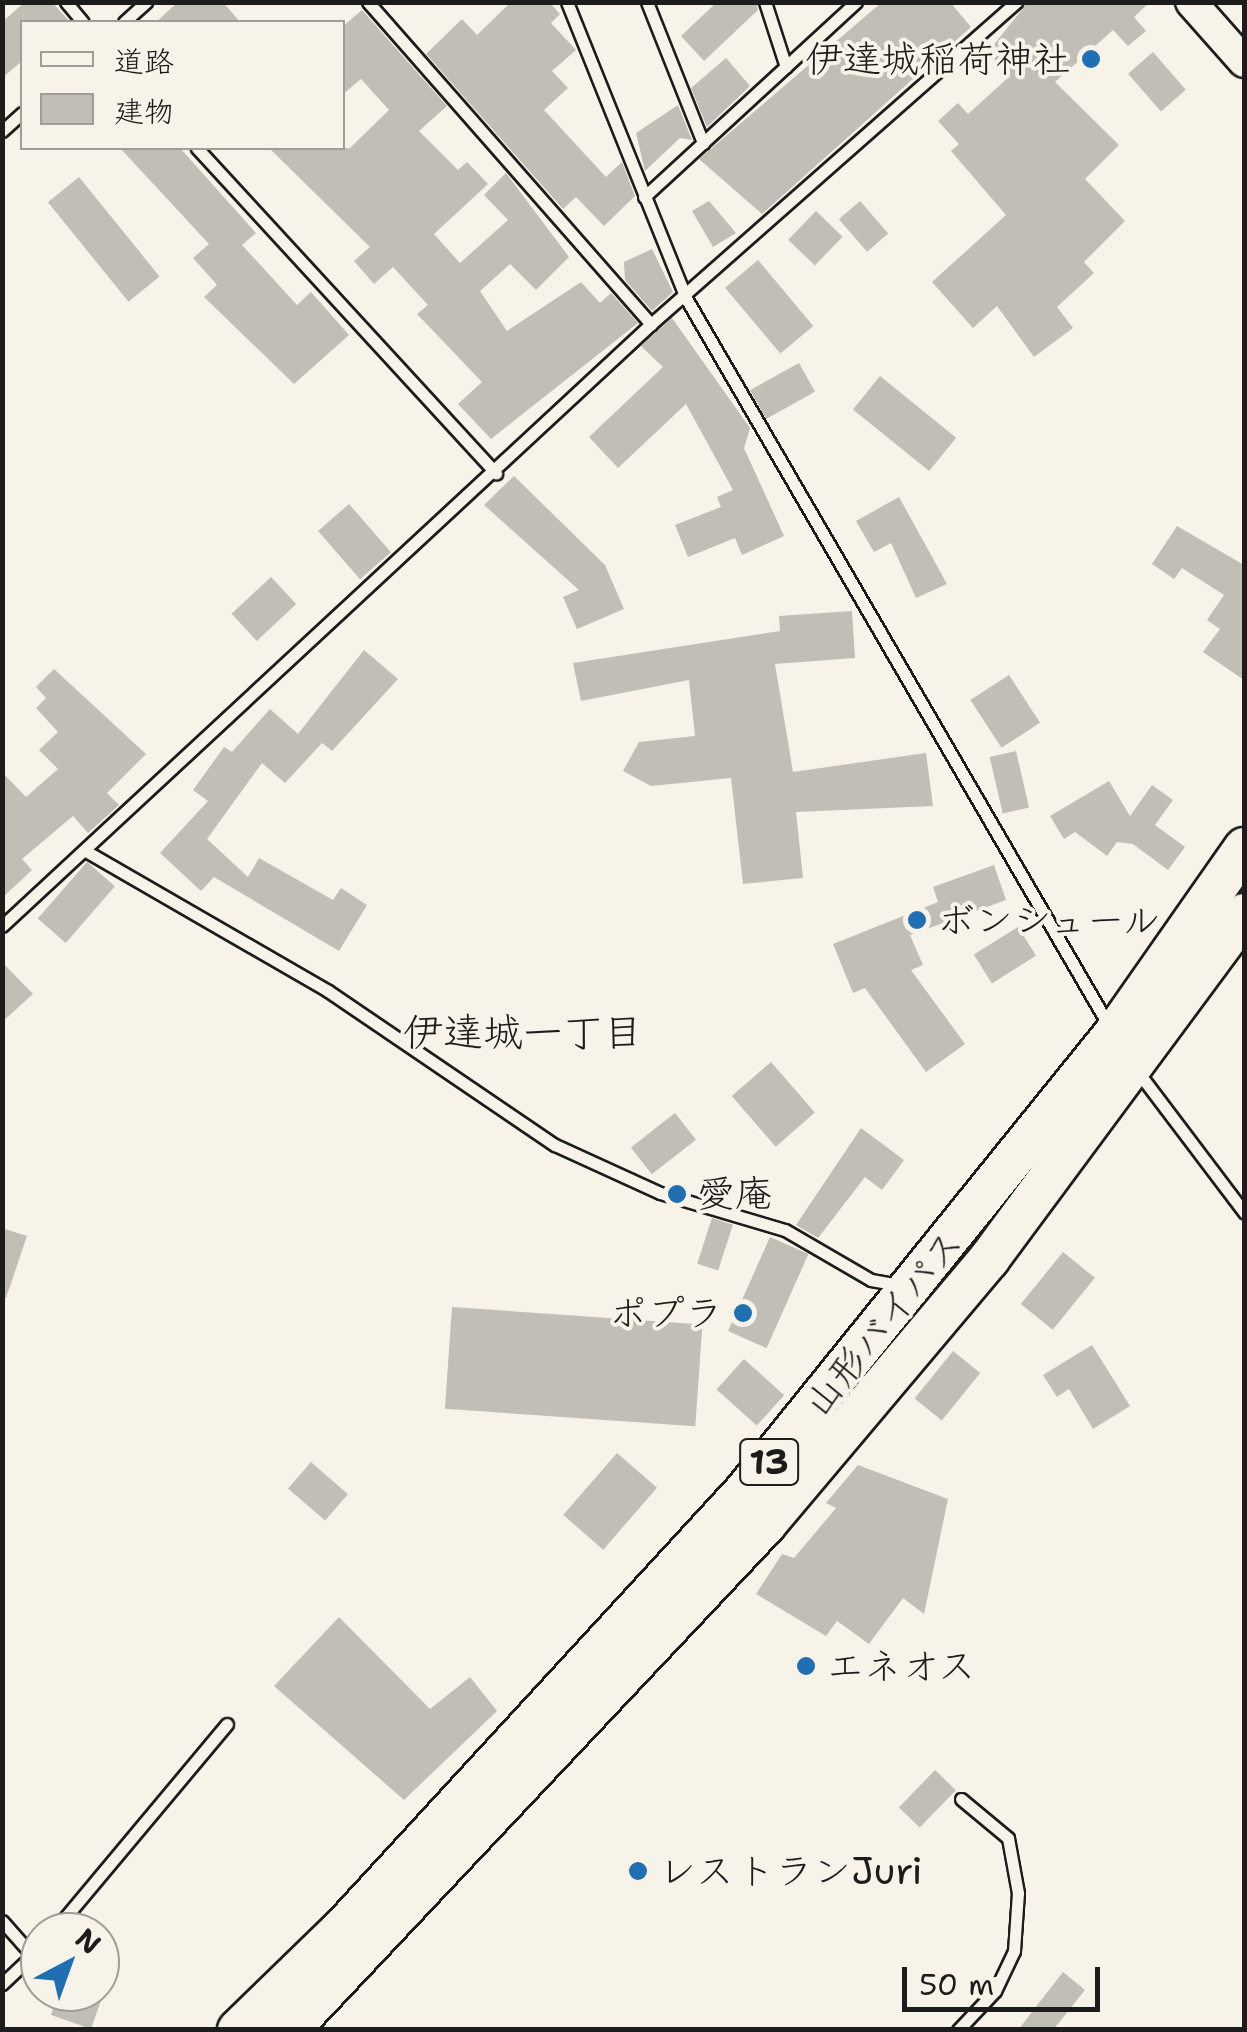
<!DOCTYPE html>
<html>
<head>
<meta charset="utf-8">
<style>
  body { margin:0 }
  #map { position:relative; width:1247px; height:2032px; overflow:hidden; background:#f7f3e8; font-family:"Shantell Sans","Klee One",sans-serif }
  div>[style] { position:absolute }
  .building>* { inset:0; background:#c0beb5; transform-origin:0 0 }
  .roads { filter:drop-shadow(2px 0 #1c1c1c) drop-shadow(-2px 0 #1c1c1c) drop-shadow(0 2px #1c1c1c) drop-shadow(0 -2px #1c1c1c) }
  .lane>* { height:11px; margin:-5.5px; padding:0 5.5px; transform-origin:5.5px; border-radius:5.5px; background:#f7f3e8 }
  .secondary>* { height:30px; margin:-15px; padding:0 15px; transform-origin:15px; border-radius:15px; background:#f7f3e8 }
  .highway>* { height:40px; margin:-20px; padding:0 20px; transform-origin:20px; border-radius:20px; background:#f7f3e8 }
  .dots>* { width:28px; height:28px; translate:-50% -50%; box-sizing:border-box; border:5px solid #f7f3e8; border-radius:50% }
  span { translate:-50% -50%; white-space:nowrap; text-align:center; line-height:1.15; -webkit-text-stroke:8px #f7f3e8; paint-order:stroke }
  .shield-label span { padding:2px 8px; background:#f7f3e8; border:2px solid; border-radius:8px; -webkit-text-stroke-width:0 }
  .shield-label { font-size:35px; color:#1c1c1c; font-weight:700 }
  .poi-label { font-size:38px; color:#1c1c1c }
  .right { translate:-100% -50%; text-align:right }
  .left { translate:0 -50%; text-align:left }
  .street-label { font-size:38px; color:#1c1c1c }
  .neighbourhood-label { font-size:40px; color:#1c1c1c }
  .frame { position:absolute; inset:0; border:5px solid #1c1c1c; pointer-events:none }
  .legend { position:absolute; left:20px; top:20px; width:325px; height:130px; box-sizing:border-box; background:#f7f3e8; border:2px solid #9f9d96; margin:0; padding:12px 18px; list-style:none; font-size:30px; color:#1c1c1c }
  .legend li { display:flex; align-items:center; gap:20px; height:50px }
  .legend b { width:50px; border:2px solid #9f9d96 }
  .north { position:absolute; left:20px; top:1912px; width:100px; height:100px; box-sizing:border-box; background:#f7f3e8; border:2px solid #9f9d96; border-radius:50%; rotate:41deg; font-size:28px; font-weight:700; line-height:40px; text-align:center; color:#1c1c1c }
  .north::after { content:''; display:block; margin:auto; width:35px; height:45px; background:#1f6fb2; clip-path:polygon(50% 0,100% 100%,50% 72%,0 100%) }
  .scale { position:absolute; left:902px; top:1967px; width:198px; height:45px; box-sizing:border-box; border:5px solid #1c1c1c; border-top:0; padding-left:12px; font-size:30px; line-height:35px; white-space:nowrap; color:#1c1c1c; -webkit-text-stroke:8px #f7f3e8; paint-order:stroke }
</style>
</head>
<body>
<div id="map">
  <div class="building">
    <i style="clip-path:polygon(25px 2px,52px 2px,70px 22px,22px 22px,22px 61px,2px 78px,2px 22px)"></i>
    <i style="clip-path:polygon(178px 2px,223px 2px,240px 22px,156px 22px)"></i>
    <i style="clip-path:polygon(511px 2px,549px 2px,560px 14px,551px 23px,576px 50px,552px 71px,568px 88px,544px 110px,606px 177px,622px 162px,635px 196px,604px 226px,576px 197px,563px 209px,426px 54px,462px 19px,477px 35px)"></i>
    <i style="clip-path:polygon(717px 2px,756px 2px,758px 10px,704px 61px,681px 36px)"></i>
    <i style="clip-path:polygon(882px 2px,950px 2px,971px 27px,762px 214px,699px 159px)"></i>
    <i style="clip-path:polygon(1028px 2px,1150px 2px,1134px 17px,1146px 31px,1128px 46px,1113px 30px,1055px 82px,1119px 145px,1085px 179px,1125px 221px,1084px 262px,1094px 273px,1057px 307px,1073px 328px,1034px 357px,997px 306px,973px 328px,932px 282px,1006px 215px,951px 151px,959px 144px,938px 121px,958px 103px,968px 114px,1010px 76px,988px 52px)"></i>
    <i style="clip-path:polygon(362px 10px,447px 106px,419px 131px,458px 170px,467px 162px,488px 184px,434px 234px,460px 263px,508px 220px,484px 195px,506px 173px,569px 257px,536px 290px,510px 264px,480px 291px,507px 331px,581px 282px,600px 303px,611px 293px,638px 323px,491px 439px,458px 404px,482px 382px,417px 314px,428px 305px,393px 267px,374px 284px,354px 261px,370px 247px,269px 148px,350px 148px,389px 110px,361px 79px,342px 95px,342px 27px)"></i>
    <i style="left:1153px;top:52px;width:50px;height:33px;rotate:49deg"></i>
    <i style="clip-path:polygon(726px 58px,750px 86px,707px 127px,691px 88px)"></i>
    <i style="clip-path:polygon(678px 105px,692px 140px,680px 138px,645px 171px,636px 133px)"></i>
    <i style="clip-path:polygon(120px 148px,180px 148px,256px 233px,242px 245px,297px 305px,311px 292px,349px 335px,294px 384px,204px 297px,217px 285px,193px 258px,209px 244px)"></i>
    <i style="left:79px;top:177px;width:128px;height:40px;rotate:51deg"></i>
    <i style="clip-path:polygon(709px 201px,736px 233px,713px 247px,692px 211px)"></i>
    <i style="left:860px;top:201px;width:43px;height:28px;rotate:49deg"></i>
    <i style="left:816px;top:211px;width:37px;height:40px;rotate:44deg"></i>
    <i style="clip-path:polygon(652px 249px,673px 292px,652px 311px,625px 280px,624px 262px)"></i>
    <i style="left:758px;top:260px;width:86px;height:43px;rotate:50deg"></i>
    <i style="clip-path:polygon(672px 318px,750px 428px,744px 448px,784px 536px,742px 555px,735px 538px,688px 557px,675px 525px,721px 507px,717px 497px,733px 490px,686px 404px,618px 468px,589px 437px,663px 367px,641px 346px)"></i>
    <i style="left:799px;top:363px;width:33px;height:56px;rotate:61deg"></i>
    <i style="left:880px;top:376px;width:98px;height:43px;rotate:39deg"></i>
    <i style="clip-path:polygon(514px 476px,605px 565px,624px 609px,577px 629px,563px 597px,579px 590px,484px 505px)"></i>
    <i style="clip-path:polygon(899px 497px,947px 584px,916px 598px,891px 543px,874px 552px,856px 521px)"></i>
    <i style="left:349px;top:504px;width:64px;height:41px;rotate:49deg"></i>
    <i style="clip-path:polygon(1177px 526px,1244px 565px,1244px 680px,1203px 652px,1220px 629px,1207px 620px,1224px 595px,1182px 568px,1174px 579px,1152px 564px)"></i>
    <i style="left:271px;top:577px;width:37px;height:54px;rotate:47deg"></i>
    <i style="clip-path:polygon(852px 611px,855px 658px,775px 664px,793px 772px,926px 753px,933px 806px,796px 812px,803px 878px,743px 884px,731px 778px,651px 786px,623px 771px,639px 742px,695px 736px,689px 680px,581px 701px,573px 663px,780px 631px,779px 616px)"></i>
    <i style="clip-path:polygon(364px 650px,398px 679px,332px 751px,322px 743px,285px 783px,262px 763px,207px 839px,248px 877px,259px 858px,333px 900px,341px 888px,367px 905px,339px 951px,214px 877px,201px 891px,160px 853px,208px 801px,193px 790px,224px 747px,232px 752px,270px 709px,298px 734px)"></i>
    <i style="clip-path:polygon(54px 669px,146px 754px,107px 793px,119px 805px,88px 833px,73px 816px,22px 859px,32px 870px,2px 898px,2px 772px,26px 797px,58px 769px,39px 750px,58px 732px,36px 708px,46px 698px,36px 687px)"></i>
    <i style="left:1009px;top:675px;width:57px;height:46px;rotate:57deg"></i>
    <i style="left:1016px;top:751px;width:58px;height:27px;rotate:77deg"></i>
    <i style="clip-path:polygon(1109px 781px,1130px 816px,1152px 785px,1173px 800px,1155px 825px,1185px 847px,1168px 870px,1133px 844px,1117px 842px,1107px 856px,1075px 832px,1064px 839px,1050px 816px)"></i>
    <i style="left:87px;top:862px;width:37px;height:75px;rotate:41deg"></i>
    <i style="clip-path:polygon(994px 865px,1006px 900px,910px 935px,923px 965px,911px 970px,965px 1044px,926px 1072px,865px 988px,853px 993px,833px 944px,938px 902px,933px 887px)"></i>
    <i style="left:1018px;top:927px;width:34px;height:52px;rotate:58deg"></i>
    <i style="clip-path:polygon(2px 962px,33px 994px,2px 1022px)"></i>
    <i style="left:771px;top:1062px;width:67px;height:52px;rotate:49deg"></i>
    <i style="left:675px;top:1113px;width:34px;height:56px;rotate:52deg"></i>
    <i style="clip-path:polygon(861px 1128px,904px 1160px,882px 1190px,865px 1177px,818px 1238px,796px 1225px)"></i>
    <i style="left:712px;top:1218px;width:22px;height:48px;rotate:18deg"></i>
    <i style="clip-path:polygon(2px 1228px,27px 1236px,6px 1298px,2px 1298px)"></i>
    <i style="left:770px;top:1237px;width:42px;height:103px;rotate:24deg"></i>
    <i style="left:1063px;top:1252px;width:41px;height:67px;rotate:39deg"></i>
    <i style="left:452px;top:1307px;width:251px;height:102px;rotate:4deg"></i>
    <i style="clip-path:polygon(1092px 1345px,1130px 1406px,1093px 1429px,1069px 1389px,1057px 1397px,1043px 1375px)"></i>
    <i style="left:953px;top:1351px;width:35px;height:61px;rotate:39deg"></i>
    <i style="left:744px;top:1359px;width:54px;height:41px;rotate:42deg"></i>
    <i style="left:617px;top:1453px;width:53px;height:82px;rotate:41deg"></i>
    <i style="left:311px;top:1462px;width:49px;height:35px;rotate:41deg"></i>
    <i style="clip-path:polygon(858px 1465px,948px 1499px,924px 1614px,903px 1598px,869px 1644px,837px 1621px,826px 1636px,756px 1594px,782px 1554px,794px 1558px,836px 1508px,826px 1503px)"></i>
    <i style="clip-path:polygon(339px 1617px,430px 1709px,470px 1677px,497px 1711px,404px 1800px,274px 1686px)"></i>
    <i style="left:935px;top:1770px;width:29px;height:52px;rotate:44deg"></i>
    <i style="clip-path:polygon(1063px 1972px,1085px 1990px,1053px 2030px,1018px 2030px)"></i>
    <i style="clip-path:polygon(59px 1992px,104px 1992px,91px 2029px,51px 2015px)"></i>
  </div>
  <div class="roads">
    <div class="lane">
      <i style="left:66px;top:2px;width:26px;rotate:50deg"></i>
      <i style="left:368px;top:2px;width:429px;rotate:48.7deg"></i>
      <i style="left:567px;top:2px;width:321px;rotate:68.1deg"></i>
      <i style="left:687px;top:300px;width:840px;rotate:59.83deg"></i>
      <i style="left:647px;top:2px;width:152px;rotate:68.3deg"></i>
      <i style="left:765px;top:2px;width:68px;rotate:72.1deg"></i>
      <i style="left:124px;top:22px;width:30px;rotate:-42deg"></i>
      <i style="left:2px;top:131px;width:27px;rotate:-42deg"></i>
      <i style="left:197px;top:148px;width:442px;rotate:47.4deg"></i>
      <i style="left:644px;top:197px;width:288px;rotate:-42.6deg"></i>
      <i style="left:84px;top:850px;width:282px;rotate:30deg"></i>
      <i style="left:328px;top:991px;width:274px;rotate:34.2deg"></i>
      <i style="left:555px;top:1145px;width:115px;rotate:24.6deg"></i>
      <i style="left:660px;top:1193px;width:130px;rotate:16.5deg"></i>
      <i style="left:785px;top:1230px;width:99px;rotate:30.2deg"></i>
      <i style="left:871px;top:1280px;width:29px;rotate:10deg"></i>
      <i style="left:2px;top:926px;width:885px;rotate:-42.85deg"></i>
      <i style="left:651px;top:324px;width:487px;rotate:-41.4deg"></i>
      <i style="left:1138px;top:1072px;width:176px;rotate:52.9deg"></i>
      <i style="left:2px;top:1921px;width:47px;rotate:48.5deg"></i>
      <i style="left:53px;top:1932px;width:271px;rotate:-50.1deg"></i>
      <i style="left:2px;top:1984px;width:52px;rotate:-43.5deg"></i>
      <i style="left:958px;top:2030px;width:54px;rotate:-46.5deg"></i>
      <i style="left:995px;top:1991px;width:44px;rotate:-64.6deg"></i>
      <i style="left:1014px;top:1951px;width:58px;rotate:-86.1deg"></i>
      <i style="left:1018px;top:1893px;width:56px;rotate:-100.3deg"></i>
      <i style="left:1008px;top:1838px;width:61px;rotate:-140.3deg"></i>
    </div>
    <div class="secondary">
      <i style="left:1191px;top:2px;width:80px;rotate:48.5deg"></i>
    </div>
    <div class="highway">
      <i style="left:238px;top:2030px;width:148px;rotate:-44.2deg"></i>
      <i style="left:344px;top:1927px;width:592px;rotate:-47.39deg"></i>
      <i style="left:745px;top:1491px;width:587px;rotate:-51.08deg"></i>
      <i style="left:1114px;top:1034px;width:227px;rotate:-55deg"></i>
      <i style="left:289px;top:2030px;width:694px;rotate:-46.69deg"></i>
      <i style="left:765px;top:1525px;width:348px;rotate:-49.9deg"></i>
      <i style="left:989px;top:1259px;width:429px;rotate:-53.5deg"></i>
    </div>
  </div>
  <div class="dots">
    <i style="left:1091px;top:59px;background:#1f6fb2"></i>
    <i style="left:917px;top:920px;background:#1f6fb2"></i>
    <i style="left:677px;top:1194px;background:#1f6fb2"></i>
    <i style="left:743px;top:1313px;background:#1f6fb2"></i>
    <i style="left:806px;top:1666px;background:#1f6fb2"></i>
    <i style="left:638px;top:1871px;background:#1f6fb2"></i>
  </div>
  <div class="shield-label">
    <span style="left:769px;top:1462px">13</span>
  </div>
  <div class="poi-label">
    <span class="right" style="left:1071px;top:59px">伊達城稲荷神社</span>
    <span class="left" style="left:937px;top:920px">ボンシュール</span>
    <span class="left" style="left:697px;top:1194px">愛庵</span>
    <span class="right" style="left:723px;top:1313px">ポプラ</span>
    <span class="left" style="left:826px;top:1666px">エネオス</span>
    <span class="left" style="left:658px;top:1871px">レストランJuri</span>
  </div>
  <div class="street-label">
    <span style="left:883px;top:1323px;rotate:-51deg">山形バイパス</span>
  </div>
  <div class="neighbourhood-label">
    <span style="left:523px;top:1032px">伊達城一丁目</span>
  </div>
  <div class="frame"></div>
  <ul class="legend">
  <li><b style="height:12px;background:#f7f3e8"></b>道路</li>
  <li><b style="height:28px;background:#c0beb5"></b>建物</li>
  </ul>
  <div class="north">N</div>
  <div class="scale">50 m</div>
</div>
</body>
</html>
